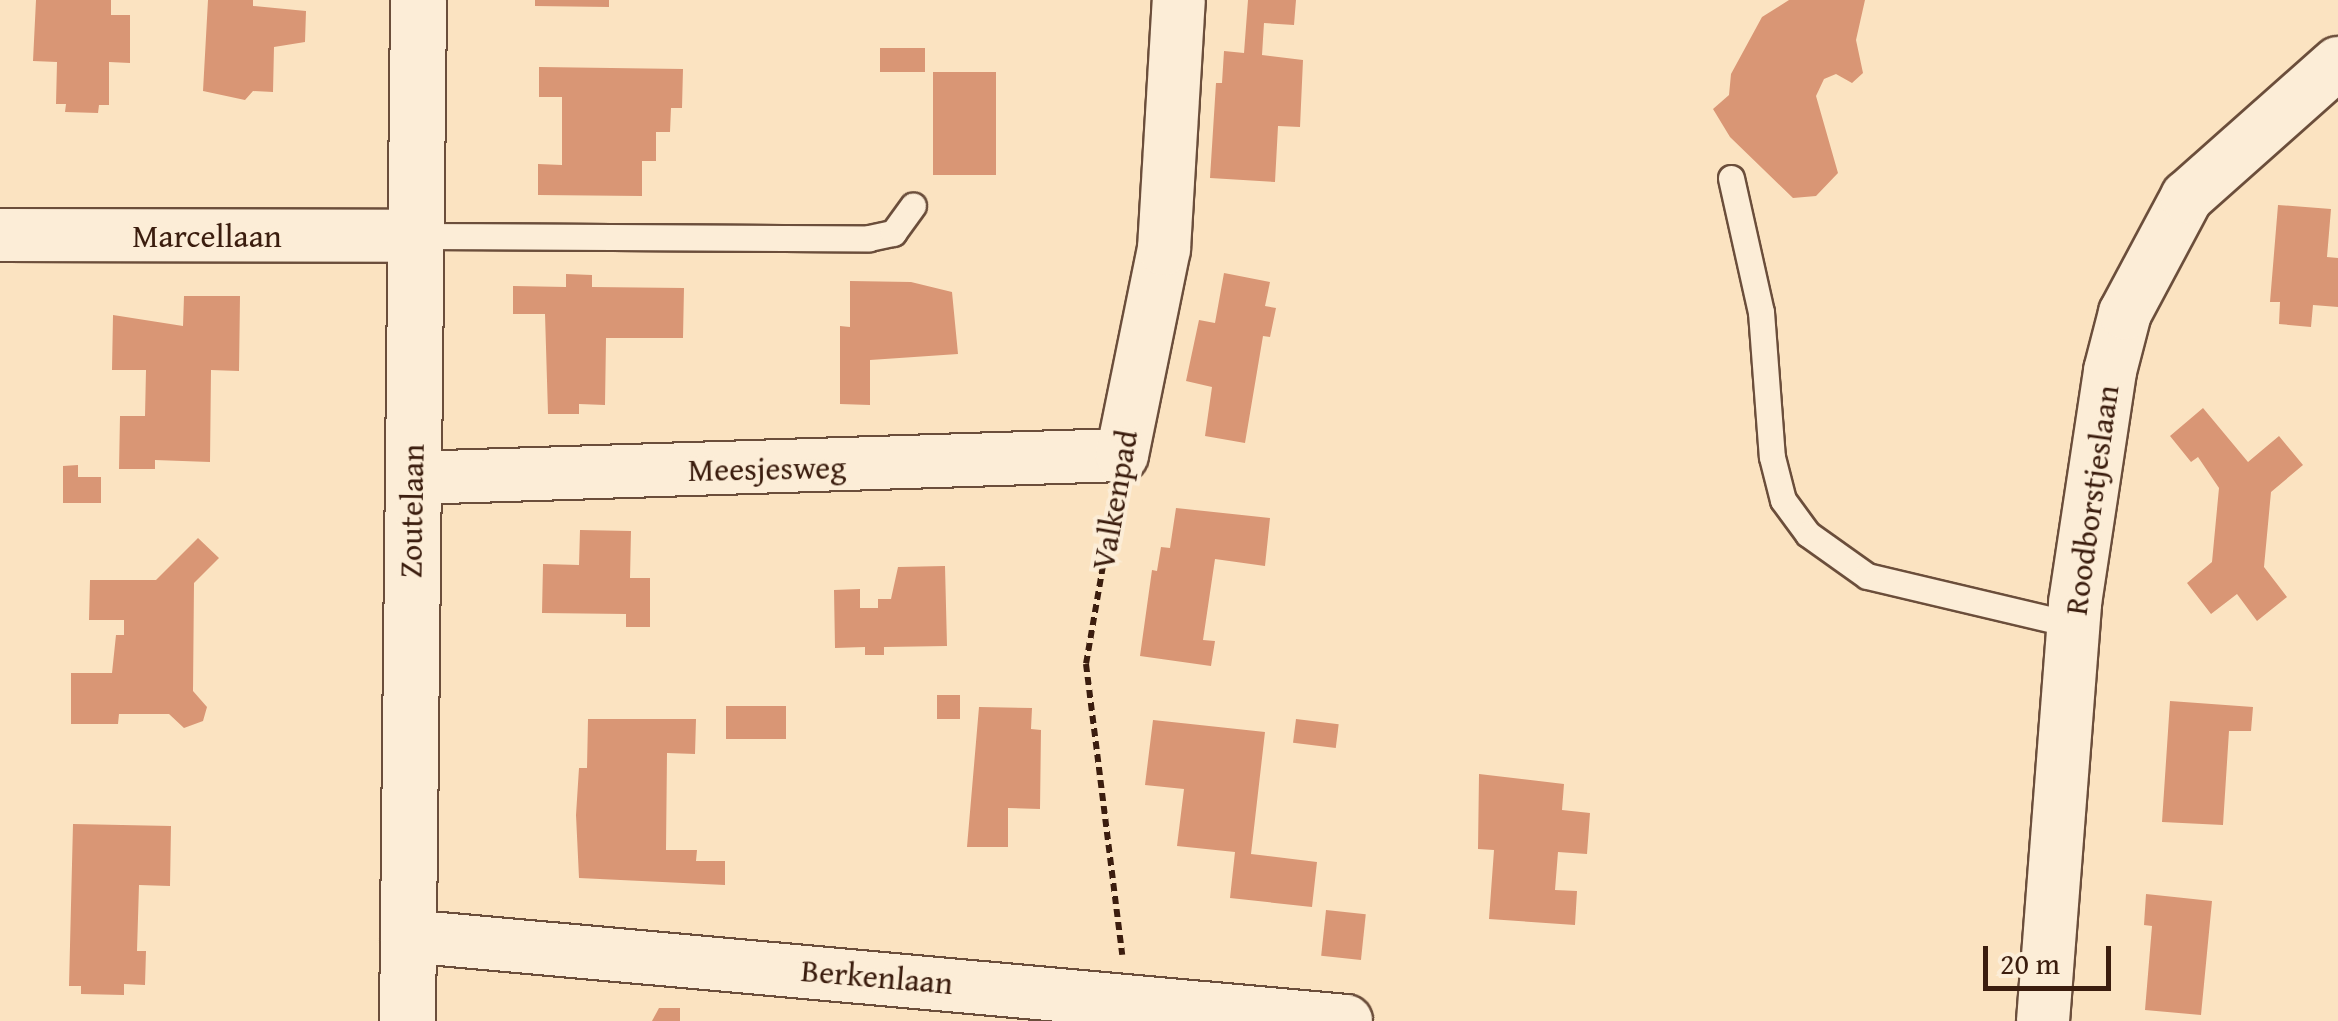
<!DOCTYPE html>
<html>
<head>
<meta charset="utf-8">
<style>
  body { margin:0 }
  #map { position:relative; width:2338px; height:1021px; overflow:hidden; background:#fbe3c1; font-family:"Gentium Book Plus",serif }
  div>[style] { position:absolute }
  .building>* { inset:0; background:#d99675; transform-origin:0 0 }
  .path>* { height:6px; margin-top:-3px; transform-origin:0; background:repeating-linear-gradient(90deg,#3b1d0e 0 8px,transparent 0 13px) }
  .roads { filter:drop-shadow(2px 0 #6b4e3b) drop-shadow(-2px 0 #6b4e3b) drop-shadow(0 2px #6b4e3b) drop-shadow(0 -2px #6b4e3b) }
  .service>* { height:25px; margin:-12.5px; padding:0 12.5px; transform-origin:12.5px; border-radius:12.5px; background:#fcedd7 }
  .minor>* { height:52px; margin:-26px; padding:0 26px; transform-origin:26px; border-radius:26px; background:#fcedd7 }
  .tertiary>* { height:55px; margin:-27.5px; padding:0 27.5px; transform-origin:27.5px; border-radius:27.5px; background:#fcedd7 }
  span { translate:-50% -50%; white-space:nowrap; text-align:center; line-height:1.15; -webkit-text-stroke:8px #fcedd7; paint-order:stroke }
  .street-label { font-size:32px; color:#3b1d0e }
  .scale { position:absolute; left:1983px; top:946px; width:128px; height:45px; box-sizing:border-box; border:5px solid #3b1d0e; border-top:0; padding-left:12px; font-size:30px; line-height:35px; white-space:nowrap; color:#3b1d0e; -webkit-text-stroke:8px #fcedd7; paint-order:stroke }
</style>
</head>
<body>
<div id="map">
  <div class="building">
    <i style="clip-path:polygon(36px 0,111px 0,111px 15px,130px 15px,130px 63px,109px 62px,109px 105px,99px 105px,98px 113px,65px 112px,66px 104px,56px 104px,57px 62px,33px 61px)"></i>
    <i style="clip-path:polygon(208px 0,253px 0,253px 6px,306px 11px,305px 42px,274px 47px,273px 92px,253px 91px,245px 100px,203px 91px)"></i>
    <i style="clip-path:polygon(535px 0,609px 0,609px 7px,535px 6px)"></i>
    <i style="clip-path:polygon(1248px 0,1296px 0,1294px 25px,1264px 23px,1262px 55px,1303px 60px,1300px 127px,1278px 126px,1275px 182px,1210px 178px,1216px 83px,1222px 83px,1224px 51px,1244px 53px)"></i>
    <i style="clip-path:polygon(1789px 0,1865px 0,1856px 40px,1863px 73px,1852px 83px,1836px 74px,1824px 79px,1816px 96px,1838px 173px,1816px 196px,1793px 198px,1730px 137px,1713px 109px,1729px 95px,1731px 74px,1762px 17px)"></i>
    <i style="left:880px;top:48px;width:45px;height:24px"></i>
    <i style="clip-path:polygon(539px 67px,683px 69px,682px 108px,671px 108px,670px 132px,656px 132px,656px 161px,642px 161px,642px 196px,538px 195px,538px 164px,562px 165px,562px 97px,539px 97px)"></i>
    <i style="left:933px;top:72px;width:63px;height:103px"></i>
    <i style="clip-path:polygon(2278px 205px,2331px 209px,2327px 257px,2338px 258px,2338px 307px,2313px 305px,2311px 327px,2279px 324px,2280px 302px,2270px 302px)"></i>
    <i style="clip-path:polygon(1224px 273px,1270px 282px,1265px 306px,1276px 308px,1270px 337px,1263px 336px,1245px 443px,1205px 436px,1212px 387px,1186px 381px,1199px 320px,1215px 323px)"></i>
    <i style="clip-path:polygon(566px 274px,592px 275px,592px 287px,684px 288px,683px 338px,606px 338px,605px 405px,579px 404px,579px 414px,548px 414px,545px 314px,513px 314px,513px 286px,566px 287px)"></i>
    <i style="clip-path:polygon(850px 281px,911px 282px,952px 292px,958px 354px,870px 360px,870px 405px,840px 404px,840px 326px,850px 327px)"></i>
    <i style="clip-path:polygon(184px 296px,240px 296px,239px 371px,211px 370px,210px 462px,155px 460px,155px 469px,119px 469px,120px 416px,145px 416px,146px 370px,112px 370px,113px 315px,183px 326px)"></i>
    <i style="clip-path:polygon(2203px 408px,2248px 462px,2279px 436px,2303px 465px,2271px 492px,2264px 567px,2287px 597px,2257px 621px,2237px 594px,2211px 614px,2187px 583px,2212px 562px,2219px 488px,2198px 457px,2191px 462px,2170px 436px)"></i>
    <i style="clip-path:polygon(78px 465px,78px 477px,101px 477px,101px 503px,63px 503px,63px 466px)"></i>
    <i style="clip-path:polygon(1176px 508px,1270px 518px,1265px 566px,1215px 559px,1203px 640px,1215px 641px,1211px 666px,1140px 656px,1152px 570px,1157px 571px,1161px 547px,1170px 548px)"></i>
    <i style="clip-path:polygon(580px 530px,631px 531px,630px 578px,650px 578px,650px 627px,626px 627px,626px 614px,542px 613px,543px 564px,579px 565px)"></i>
    <i style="clip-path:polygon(198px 538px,219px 558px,194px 583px,193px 691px,207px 707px,203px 721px,184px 728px,169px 714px,119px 714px,118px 724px,71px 724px,71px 673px,112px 673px,116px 635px,124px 635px,124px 620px,89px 620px,90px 580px,156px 580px)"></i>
    <i style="clip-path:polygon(945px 566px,947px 646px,884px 647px,884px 655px,865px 655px,865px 647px,835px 648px,834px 590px,860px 589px,860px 608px,878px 608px,878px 599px,891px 599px,898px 567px)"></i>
    <i style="left:937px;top:695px;width:23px;height:24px"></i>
    <i style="clip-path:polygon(2170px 701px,2253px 707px,2251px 731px,2229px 731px,2223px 825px,2162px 822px)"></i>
    <i style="left:726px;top:706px;width:60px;height:33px"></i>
    <i style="clip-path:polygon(979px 707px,1032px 708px,1031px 729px,1041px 730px,1040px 809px,1008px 808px,1008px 847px,967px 847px)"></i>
    <i style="clip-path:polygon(588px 719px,696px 719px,695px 754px,667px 753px,666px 850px,697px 850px,696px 861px,725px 861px,725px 885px,579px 878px,576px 815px,579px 768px,587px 768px)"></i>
    <i style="left:1296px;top:719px;width:43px;height:24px;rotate:7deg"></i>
    <i style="clip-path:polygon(1153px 720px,1265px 732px,1251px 854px,1317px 862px,1312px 907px,1230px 898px,1235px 852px,1177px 846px,1184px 789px,1145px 785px)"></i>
    <i style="clip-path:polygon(1479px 774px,1564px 784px,1562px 810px,1590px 813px,1587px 854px,1558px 852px,1555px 890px,1577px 891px,1575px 925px,1489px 919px,1494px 850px,1478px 849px)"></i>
    <i style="clip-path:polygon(73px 824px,171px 826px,170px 886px,139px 885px,137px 951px,146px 951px,145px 985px,124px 984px,124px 995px,81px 994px,81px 986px,69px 986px)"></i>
    <i style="clip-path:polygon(2146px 894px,2212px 901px,2201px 1015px,2145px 1010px,2152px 926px,2144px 925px)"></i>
    <i style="left:1326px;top:910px;width:40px;height:46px;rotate:6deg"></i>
    <i style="clip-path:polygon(659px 1008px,680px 1008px,680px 1021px,652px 1021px)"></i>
  </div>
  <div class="path">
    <i style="left:1114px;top:502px;width:164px;rotate:99.8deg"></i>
    <i style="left:1086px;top:664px;width:293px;rotate:82.9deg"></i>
  </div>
  <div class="roads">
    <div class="service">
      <i style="left:1731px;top:178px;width:137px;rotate:77.4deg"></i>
      <i style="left:1761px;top:312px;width:145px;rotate:85.7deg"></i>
      <i style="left:1772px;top:457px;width:44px;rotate:75.7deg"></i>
      <i style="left:1783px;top:500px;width:42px;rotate:53.7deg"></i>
      <i style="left:1808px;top:534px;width:72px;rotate:35.4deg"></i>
      <i style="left:1867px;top:576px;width:213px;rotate:13.3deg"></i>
      <i style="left:415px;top:236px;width:454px;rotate:0.3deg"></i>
      <i style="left:869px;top:238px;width:25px;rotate:-12deg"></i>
      <i style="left:893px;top:233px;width:34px;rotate:-54deg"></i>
    </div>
    <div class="minor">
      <i style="left:0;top:235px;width:415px;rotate:0.1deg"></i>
      <i style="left:413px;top:478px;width:709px;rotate:-1.86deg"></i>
      <i style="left:1122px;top:455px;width:210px;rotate:-78.5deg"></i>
      <i style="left:1164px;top:249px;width:249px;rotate:-86.6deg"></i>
      <i style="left:407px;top:936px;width:943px;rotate:5.17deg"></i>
      <i style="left:2043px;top:1021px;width:419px;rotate:-85.6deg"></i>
      <i style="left:2075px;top:603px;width:235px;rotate:-81.4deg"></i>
      <i style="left:2110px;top:371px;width:60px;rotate:-75.5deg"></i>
      <i style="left:2125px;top:313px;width:132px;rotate:-61.9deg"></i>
      <i style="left:2187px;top:197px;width:202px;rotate:-41.6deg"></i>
    </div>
    <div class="tertiary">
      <i style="left:407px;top:1021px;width:1021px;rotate:-89.38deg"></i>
    </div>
  </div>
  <div class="street-label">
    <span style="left:207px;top:236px">Marcellaan</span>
    <span style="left:767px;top:469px;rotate:-1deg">Meesjesweg</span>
    <span style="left:1115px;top:500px;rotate:-80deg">Valkenpad</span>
    <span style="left:2092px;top:500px;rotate:-82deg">Roodborstjeslaan</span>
    <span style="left:412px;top:511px;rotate:-89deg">Zoutelaan</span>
    <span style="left:877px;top:977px;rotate:5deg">Berkenlaan</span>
  </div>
  <div class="scale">20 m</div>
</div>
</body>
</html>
